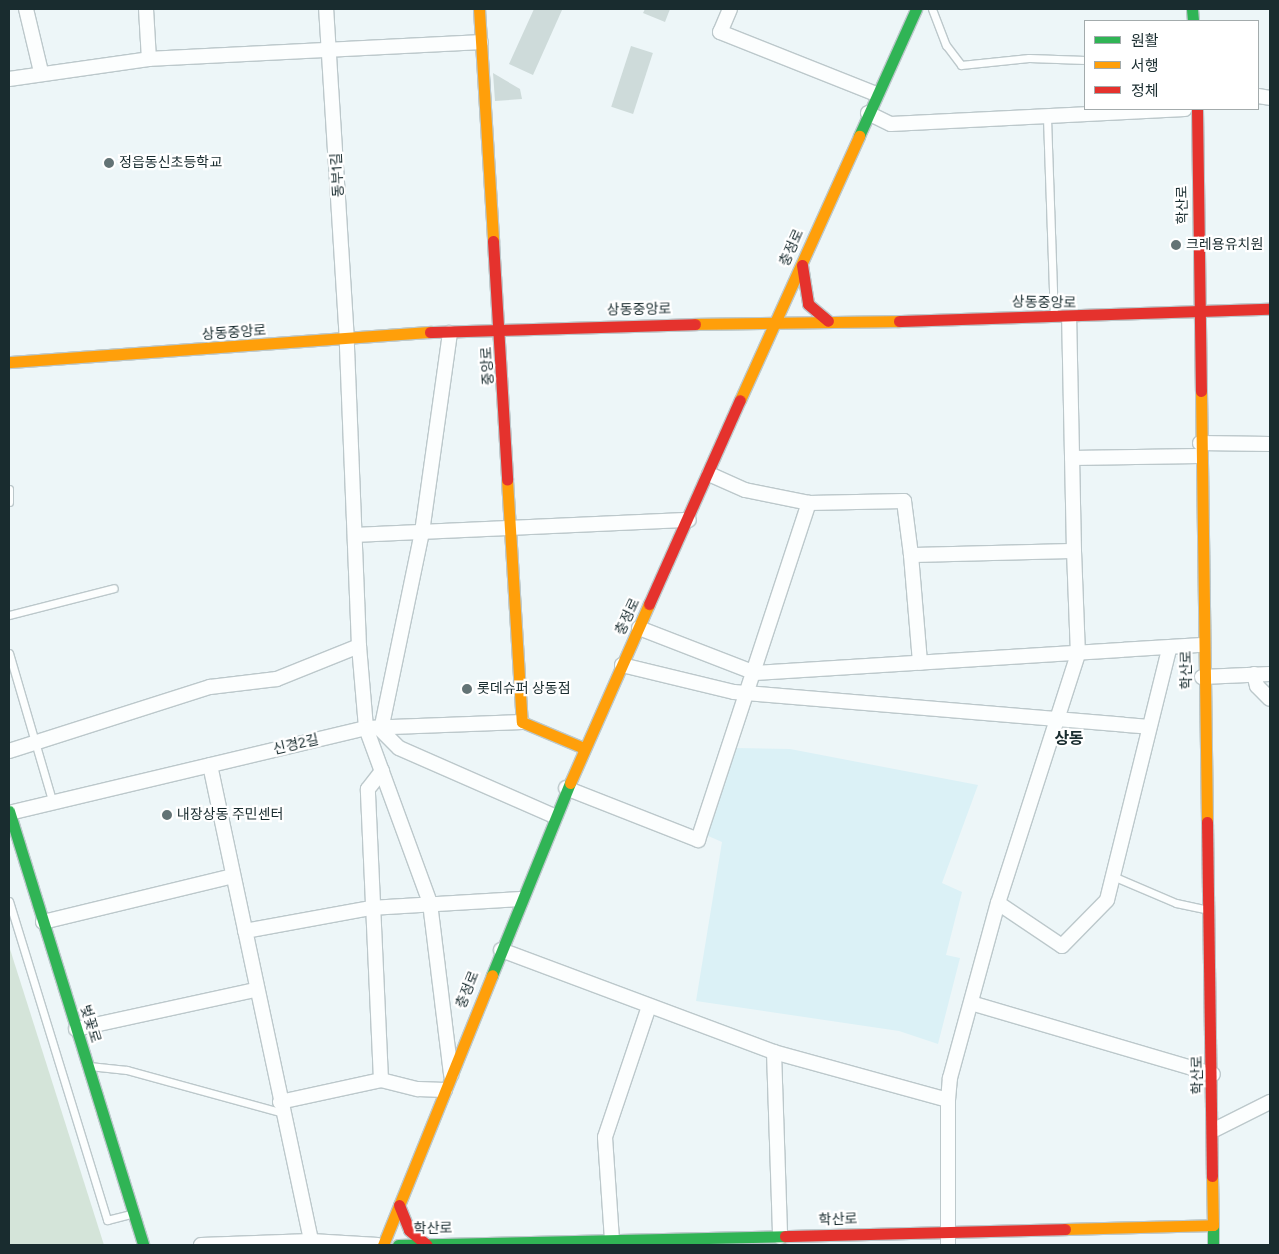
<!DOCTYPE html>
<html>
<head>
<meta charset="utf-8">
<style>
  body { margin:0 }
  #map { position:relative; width:1279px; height:1254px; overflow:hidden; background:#edf6f8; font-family:Figtree,"Noto Sans KR",sans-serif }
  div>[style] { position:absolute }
  .built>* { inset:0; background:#dbf1f6 }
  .green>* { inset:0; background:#d4e4d9 }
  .building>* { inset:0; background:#cedbda; transform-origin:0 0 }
  .roads { filter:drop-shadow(1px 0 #bcc8cb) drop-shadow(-1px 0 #bcc8cb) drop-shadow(0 1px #bcc8cb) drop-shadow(0 -1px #bcc8cb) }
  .lane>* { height:7px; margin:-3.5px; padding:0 3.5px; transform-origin:3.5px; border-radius:3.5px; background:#fcfefe }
  .street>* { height:14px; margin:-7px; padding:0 7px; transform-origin:7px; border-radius:7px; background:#fcfefe }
  .fast>* { height:11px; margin:-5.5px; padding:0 5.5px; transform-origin:5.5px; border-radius:5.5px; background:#30b455 }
  .slow>* { height:11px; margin:-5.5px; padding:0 5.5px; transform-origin:5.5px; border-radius:5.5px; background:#ff9f0a }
  .jam>* { height:11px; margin:-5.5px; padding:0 5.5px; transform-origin:5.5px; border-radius:5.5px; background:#e5322d }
  .dots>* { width:14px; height:14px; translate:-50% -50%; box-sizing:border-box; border:2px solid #fff; border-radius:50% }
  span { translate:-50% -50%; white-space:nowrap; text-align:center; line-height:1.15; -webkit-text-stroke:4.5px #fff; paint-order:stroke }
  .poi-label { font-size:14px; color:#192c2f }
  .left { translate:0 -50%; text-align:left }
  .street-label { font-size:14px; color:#192c2f }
  .quarter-label { font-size:16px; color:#192c2f; font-weight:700 }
  .frame { position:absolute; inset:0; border:10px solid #192c2f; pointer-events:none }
  .legend { position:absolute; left:1084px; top:20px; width:175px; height:90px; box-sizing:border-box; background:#fff; border:1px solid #a3abac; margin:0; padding:6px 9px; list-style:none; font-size:15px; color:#192c2f }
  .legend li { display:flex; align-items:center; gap:10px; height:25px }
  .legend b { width:25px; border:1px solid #a3abac }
</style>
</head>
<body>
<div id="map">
  <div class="built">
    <i style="clip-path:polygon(735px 748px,790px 749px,978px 785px,942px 883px,962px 892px,946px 955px,960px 958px,938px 1044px,899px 1031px,696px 1001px,722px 842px,706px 835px)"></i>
  </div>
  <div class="green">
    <i style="clip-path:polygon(9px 946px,104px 1245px,9px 1245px)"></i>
  </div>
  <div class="building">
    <i style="clip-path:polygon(534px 9px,562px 10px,533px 75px,509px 64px)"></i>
    <i style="clip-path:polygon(645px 9px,670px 9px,665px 22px,643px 13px)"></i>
    <i style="left:631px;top:46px;width:23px;height:64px;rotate:18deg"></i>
    <i style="clip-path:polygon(493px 73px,520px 89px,522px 99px,495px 101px)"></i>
  </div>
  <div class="roads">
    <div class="lane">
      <i style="left:932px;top:9px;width:39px;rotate:69deg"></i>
      <i style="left:946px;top:45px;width:25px;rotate:53deg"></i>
      <i style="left:961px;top:65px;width:68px;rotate:-5.9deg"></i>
      <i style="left:1029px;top:58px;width:56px;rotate:2deg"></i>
      <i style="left:1047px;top:118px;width:198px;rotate:88deg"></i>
      <i style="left:9px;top:489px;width:13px;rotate:90deg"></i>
      <i style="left:9px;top:615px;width:108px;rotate:-14.4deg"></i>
      <i style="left:9px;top:653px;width:156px;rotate:73.7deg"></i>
      <i style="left:1115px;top:877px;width:66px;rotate:23.1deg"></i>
      <i style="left:1176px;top:903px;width:33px;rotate:12deg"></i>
      <i style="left:9px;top:901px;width:334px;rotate:72.9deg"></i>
      <i style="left:107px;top:1220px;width:25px;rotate:-14deg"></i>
      <i style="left:89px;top:1066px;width:38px;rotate:6deg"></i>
      <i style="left:127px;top:1070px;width:162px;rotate:15.4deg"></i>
    </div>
    <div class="street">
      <i style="left:26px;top:9px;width:65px;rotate:76.6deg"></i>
      <i style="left:146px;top:9px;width:50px;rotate:86.6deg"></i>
      <i style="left:730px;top:9px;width:25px;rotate:113deg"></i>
      <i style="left:720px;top:32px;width:168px;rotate:21.7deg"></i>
      <i style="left:9px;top:79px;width:141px;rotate:-8.1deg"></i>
      <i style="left:149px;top:59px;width:332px;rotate:-2.9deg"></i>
      <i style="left:1258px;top:96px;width:12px;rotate:9deg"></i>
      <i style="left:868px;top:113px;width:25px;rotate:26deg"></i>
      <i style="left:891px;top:124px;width:294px;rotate:-2.9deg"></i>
      <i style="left:450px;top:333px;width:201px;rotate:98deg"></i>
      <i style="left:422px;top:532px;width:202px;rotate:101.7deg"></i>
      <i style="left:381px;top:730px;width:25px;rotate:45deg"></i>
      <i style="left:399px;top:748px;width:169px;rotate:23.7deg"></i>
      <i style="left:1200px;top:443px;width:70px;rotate:0.8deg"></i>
      <i style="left:1072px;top:458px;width:127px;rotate:-0.9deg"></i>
      <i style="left:709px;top:474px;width:39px;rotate:24deg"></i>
      <i style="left:745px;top:490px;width:65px;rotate:11.5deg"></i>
      <i style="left:809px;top:503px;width:95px;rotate:-1.2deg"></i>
      <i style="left:904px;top:501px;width:54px;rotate:82.6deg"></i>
      <i style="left:911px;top:555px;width:163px;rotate:-1.4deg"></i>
      <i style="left:1074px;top:551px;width:232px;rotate:-91.2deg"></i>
      <i style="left:355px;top:535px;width:334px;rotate:-2.6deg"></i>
      <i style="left:1074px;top:551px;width:103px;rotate:87.8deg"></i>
      <i style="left:1078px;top:654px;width:262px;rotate:107.8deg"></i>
      <i style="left:998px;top:903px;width:77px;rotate:33.9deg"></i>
      <i style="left:1062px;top:946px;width:64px;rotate:-45.6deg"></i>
      <i style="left:1107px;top:900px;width:258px;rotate:-76.1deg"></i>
      <i style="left:911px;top:555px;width:108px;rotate:85.2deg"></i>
      <i style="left:639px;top:628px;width:124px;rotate:21.2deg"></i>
      <i style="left:755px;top:673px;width:448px;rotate:-3.6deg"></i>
      <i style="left:359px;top:646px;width:82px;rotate:85.1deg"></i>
      <i style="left:366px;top:728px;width:186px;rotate:69.9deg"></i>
      <i style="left:430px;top:903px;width:173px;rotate:83deg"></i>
      <i style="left:622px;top:665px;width:115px;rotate:13.6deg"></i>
      <i style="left:734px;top:692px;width:414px;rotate:4.8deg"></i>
      <i style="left:1254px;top:674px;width:12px;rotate:76deg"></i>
      <i style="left:1257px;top:686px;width:18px;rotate:45deg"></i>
      <i style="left:1202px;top:677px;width:68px;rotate:-2.5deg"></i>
      <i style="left:9px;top:751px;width:211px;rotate:-17.7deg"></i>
      <i style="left:210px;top:687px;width:67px;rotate:-6.8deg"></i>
      <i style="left:277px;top:679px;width:88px;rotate:-21.9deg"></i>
      <i style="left:359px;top:646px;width:305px;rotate:-92.3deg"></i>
      <i style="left:347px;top:341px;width:333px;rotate:-93.6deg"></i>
      <i style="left:210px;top:765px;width:487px;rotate:78deg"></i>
      <i style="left:566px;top:788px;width:142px;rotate:21.5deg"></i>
      <i style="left:698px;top:840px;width:355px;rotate:-71.8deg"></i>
      <i style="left:9px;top:813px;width:367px;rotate:-13.4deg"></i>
      <i style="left:366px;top:728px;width:156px;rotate:-2.2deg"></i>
      <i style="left:43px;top:922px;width:195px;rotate:-13.6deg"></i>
      <i style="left:245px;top:931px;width:127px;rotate:-10.4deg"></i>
      <i style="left:370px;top:908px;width:151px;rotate:-3.4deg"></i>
      <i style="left:501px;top:950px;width:291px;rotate:20.5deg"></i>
      <i style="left:774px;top:1052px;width:180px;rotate:15.4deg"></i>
      <i style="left:948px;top:1100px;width:145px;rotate:90deg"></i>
      <i style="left:971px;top:1003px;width:252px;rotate:16.4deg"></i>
      <i style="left:76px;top:1029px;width:183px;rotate:-12.3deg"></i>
      <i style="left:774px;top:1052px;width:185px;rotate:88.1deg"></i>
      <i style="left:381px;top:1080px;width:291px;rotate:-92.6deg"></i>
      <i style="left:368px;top:789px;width:23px;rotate:-52deg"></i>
      <i style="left:948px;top:1100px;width:22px;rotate:-85deg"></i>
      <i style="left:950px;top:1078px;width:181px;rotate:-74.7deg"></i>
      <i style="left:280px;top:1102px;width:103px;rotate:-12.3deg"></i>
      <i style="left:381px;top:1080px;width:38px;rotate:14deg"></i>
      <i style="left:418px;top:1089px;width:27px;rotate:2deg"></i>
      <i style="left:1214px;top:1130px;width:63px;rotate:-26.6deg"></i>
      <i style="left:612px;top:1240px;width:103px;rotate:-93.9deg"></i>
      <i style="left:605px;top:1137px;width:138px;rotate:-71.4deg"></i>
      <i style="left:201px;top:1245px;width:110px;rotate:-2.1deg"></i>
      <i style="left:311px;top:1241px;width:67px;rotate:3.4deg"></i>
    </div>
    <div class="fast">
      <i style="left:1192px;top:9px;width:12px;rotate:85deg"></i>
      <i style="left:859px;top:136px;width:139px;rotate:-65.8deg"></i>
      <i style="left:9px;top:811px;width:454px;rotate:72.8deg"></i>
      <i style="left:492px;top:975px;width:207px;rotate:-67.9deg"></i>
      <i style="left:1213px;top:1225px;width:20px;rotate:90deg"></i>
      <i style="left:398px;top:1245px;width:387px;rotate:-1.3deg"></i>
    </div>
    <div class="slow">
      <i style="left:479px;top:9px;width:232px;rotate:86.5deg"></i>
      <i style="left:695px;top:324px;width:204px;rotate:-0.8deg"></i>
      <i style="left:9px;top:362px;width:422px;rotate:-4.1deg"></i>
      <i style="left:1201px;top:391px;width:431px;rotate:89.2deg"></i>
      <i style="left:740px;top:400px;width:290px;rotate:-65.7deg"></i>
      <i style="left:507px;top:480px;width:242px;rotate:86.5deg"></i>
      <i style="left:522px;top:722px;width:67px;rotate:22.8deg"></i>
      <i style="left:570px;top:783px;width:196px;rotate:-66.2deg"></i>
      <i style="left:1065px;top:1229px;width:148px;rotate:-1.5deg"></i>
      <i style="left:1213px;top:1225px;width:49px;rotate:-91.2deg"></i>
      <i style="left:383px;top:1245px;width:291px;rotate:-68deg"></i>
    </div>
    <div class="jam">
      <i style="left:1197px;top:109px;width:282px;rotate:89.2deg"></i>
      <i style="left:493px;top:241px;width:239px;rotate:86.6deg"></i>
      <i style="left:802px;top:265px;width:39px;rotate:81deg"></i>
      <i style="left:808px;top:304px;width:26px;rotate:40deg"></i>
      <i style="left:899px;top:321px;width:371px;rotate:-1.9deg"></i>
      <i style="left:430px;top:332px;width:265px;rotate:-1.7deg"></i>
      <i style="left:649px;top:604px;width:223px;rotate:-66deg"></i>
      <i style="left:1207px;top:822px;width:354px;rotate:89.2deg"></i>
      <i style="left:399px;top:1205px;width:27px;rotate:68deg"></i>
      <i style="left:409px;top:1230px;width:23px;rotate:40deg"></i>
      <i style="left:785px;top:1236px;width:280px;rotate:-1.4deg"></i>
    </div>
  </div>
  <div class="dots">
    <i style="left:109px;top:163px;background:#637375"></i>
    <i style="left:1176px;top:245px;background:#637375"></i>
    <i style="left:467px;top:689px;background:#637375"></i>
    <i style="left:167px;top:815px;background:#637375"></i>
  </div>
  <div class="poi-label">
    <span class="left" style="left:119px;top:163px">정읍동신초등학교</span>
    <span class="left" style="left:1186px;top:245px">크레용유치원</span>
    <span class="left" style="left:477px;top:689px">롯데슈퍼 상동점</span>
    <span class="left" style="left:177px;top:815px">내장상동 주민센터</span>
  </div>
  <div class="street-label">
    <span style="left:338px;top:175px;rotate:-93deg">동부1길</span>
    <span style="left:1183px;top:205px;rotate:-91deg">학산로</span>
    <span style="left:792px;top:248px;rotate:-66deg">충정로</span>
    <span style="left:1044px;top:303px;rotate:1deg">상동중앙로</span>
    <span style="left:639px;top:310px;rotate:-1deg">상동중앙로</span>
    <span style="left:234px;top:333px;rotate:-4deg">상동중앙로</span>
    <span style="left:488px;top:366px;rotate:-93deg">중앙로</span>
    <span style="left:628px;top:617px;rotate:-65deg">충정로</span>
    <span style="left:1187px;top:670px;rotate:-91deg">학산로</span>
    <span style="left:296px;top:745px;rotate:-13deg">신경2길</span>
    <span style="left:468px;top:990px;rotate:-68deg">충정로</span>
    <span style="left:90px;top:1024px;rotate:73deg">벚꽃로</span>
    <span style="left:1198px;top:1075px;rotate:-91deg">학산로</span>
    <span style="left:838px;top:1220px;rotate:-2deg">학산로</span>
    <span style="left:433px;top:1229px;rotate:-1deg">학산로</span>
  </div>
  <div class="quarter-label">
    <span style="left:1069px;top:739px">상동</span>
  </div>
  <div class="frame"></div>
  <ul class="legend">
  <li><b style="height:6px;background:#30b455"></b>원활</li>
  <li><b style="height:6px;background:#ff9f0a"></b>서행</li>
  <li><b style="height:6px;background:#e5322d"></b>정체</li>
  </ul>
</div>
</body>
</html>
